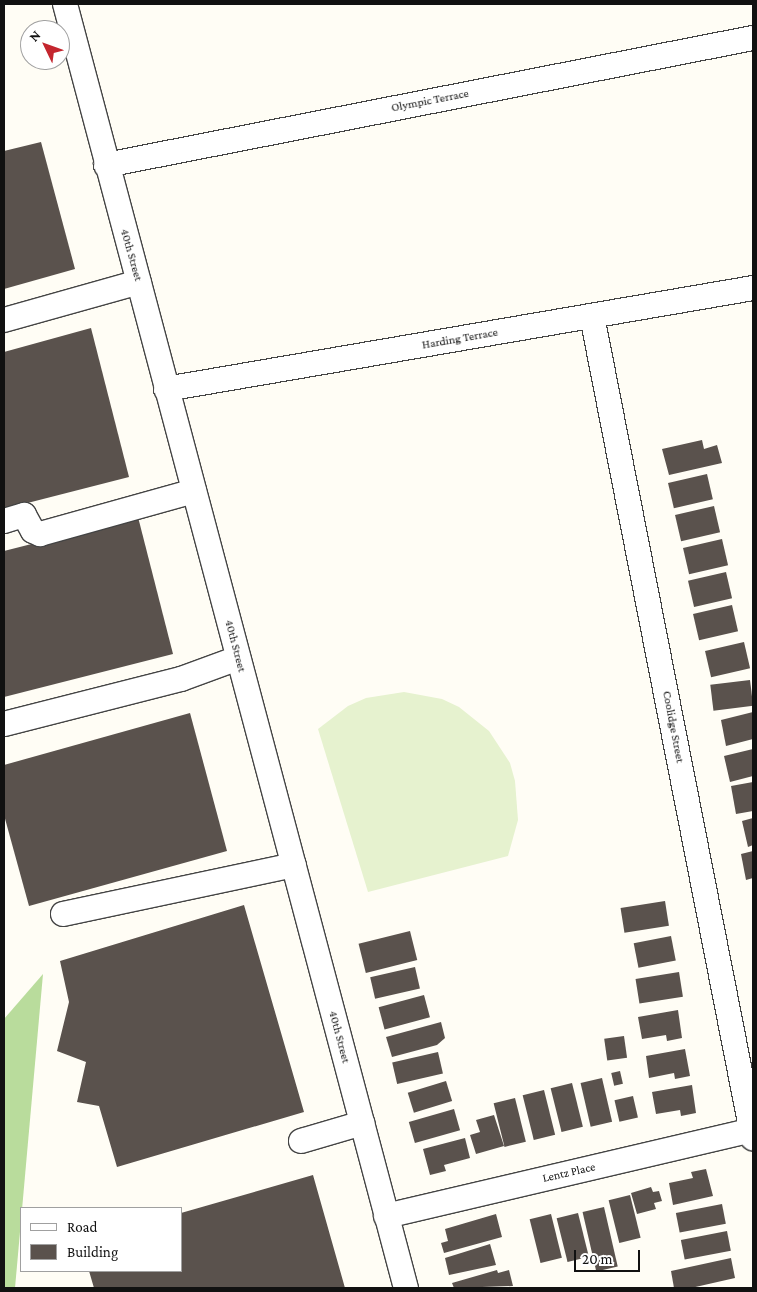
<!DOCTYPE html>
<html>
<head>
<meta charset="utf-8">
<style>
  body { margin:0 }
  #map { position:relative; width:757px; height:1292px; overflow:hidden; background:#fffdf5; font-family:"Crimson Pro",serif }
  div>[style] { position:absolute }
  .forest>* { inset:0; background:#b9dc9c }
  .pitch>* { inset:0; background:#e6f2cf }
  .building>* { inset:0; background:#5a524d; transform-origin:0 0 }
  .roads { filter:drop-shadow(1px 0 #444) drop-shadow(-1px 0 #444) drop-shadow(0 1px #444) drop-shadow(0 -1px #444) }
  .minor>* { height:24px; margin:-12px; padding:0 12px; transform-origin:12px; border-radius:12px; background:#fff }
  span { translate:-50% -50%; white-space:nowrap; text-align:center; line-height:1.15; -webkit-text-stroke:5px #fff; paint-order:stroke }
  .street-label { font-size:12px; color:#111 }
  .frame { position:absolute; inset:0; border:5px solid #111; pointer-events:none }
  .legend { position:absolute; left:20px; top:1207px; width:162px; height:65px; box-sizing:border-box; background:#fff; border:1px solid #a0a0a0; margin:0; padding:6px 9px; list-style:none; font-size:15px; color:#111 }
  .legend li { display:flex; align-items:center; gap:10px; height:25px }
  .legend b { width:25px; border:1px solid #a0a0a0 }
  .north { position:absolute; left:20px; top:20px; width:50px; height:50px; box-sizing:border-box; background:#fff; border:1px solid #a0a0a0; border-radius:50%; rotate:312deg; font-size:14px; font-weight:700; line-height:20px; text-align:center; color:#111 }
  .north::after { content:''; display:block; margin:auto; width:18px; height:22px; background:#c4262e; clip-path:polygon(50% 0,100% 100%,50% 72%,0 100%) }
  .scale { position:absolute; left:574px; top:1250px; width:66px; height:22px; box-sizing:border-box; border:2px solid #111; border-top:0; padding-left:6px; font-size:15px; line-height:18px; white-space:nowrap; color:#111; -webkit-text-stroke:4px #fff; paint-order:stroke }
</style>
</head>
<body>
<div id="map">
  <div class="forest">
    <i style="clip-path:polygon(43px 974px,15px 1288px,4px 1288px,4px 1019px)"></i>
  </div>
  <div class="pitch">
    <i style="clip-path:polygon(404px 692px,442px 699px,459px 707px,489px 731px,510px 763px,515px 781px,518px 820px,508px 856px,368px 892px,318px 729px,348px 706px,366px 698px)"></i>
  </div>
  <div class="building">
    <i style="clip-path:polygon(41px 142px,75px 269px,4px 289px,4px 151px)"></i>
    <i style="clip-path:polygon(91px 328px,129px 477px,4px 509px,4px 352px)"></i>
    <i style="clip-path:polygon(702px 440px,704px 449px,717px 445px,722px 463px,669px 475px,662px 449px)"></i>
    <i style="left:707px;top:474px;width:26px;height:40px;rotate:77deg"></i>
    <i style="left:714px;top:506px;width:27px;height:40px;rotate:77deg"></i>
    <i style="clip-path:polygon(138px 517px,173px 654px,4px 697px,4px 551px)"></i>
    <i style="left:722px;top:539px;width:27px;height:40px;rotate:77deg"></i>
    <i style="left:726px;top:572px;width:27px;height:39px;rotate:77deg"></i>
    <i style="left:732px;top:605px;width:27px;height:40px;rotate:77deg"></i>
    <i style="left:744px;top:642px;width:27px;height:40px;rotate:77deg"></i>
    <i style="left:750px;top:680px;width:26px;height:40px;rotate:83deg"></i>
    <i style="clip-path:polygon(753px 712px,753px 739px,726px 746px,721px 720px)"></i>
    <i style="clip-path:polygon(190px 713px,227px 851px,29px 906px,4px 815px,4px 765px)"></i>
    <i style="clip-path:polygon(753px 749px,753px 776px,730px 782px,724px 756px)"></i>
    <i style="clip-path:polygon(753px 782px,753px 811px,736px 814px,731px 786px)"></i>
    <i style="clip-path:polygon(753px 818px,753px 845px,748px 847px,742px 821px)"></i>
    <i style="clip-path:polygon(753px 851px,753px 878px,746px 880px,741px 854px)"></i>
    <i style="left:665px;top:901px;width:25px;height:45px;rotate:81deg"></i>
    <i style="clip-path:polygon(244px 905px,304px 1112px,117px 1167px,99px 1106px,77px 1102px,86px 1062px,57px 1051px,69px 1002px,60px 961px)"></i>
    <i style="left:410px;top:931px;width:30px;height:53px;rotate:76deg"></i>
    <i style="left:671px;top:936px;width:25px;height:38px;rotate:79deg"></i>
    <i style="left:415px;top:967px;width:22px;height:46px;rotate:77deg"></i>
    <i style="left:679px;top:972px;width:25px;height:44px;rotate:81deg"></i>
    <i style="left:424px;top:995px;width:23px;height:47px;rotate:75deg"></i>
    <i style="clip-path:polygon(678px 1010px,682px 1038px,667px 1041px,666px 1035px,642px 1039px,638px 1017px)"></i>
    <i style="clip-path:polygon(441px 1022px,445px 1038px,437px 1045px,392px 1057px,386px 1037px)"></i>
    <i style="left:624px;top:1036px;width:22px;height:20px;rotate:82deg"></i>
    <i style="clip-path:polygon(685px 1049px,690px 1076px,675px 1079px,674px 1073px,649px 1078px,646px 1056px)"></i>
    <i style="left:438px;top:1052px;width:22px;height:47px;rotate:77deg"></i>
    <i style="left:620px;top:1071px;width:13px;height:9px;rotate:77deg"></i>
    <i style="left:602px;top:1078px;width:45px;height:22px;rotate:77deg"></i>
    <i style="left:446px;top:1081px;width:21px;height:40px;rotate:73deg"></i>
    <i style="left:572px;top:1083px;width:45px;height:22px;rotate:76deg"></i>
    <i style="clip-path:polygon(692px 1085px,696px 1113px,681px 1116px,680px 1110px,656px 1114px,652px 1092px)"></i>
    <i style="left:544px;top:1090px;width:46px;height:22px;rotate:76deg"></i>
    <i style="left:633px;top:1096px;width:22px;height:19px;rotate:77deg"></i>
    <i style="left:515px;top:1098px;width:45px;height:22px;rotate:76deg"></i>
    <i style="left:454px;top:1109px;width:22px;height:47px;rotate:74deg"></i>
    <i style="clip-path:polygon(494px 1115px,504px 1146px,476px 1154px,470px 1135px,480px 1132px,476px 1120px)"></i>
    <i style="clip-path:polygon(465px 1138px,470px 1158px,444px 1165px,446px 1171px,430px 1175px,423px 1149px)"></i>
    <i style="clip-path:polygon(706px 1169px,713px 1196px,673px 1205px,669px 1183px,693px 1178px,691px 1172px)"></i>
    <i style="clip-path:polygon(313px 1175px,345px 1288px,94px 1288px,89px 1271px,181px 1271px,181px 1213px)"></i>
    <i style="clip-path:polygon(651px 1187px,653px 1192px,659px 1191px,662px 1201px,654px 1203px,656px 1209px,637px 1214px,631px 1193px)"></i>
    <i style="left:630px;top:1195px;width:44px;height:22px;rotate:76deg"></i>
    <i style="left:722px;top:1204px;width:20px;height:47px;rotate:79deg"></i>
    <i style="left:604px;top:1207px;width:61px;height:22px;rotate:77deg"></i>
    <i style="left:578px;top:1213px;width:45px;height:22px;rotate:76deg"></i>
    <i style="clip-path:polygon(496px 1214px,502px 1237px,444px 1253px,441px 1243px,448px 1241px,445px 1229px)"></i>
    <i style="left:551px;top:1214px;width:45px;height:22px;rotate:76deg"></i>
    <i style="left:727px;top:1231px;width:20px;height:47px;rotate:79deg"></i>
    <i style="clip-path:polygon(490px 1244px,496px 1265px,449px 1275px,445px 1258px)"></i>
    <i style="clip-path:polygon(731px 1258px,735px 1278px,691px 1288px,674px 1288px,671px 1271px)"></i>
    <i style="clip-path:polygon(497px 1270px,498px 1273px,509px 1270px,513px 1286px,454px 1288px,452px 1283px)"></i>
  </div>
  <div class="roads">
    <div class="minor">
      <i style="left:65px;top:4px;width:1329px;rotate:75.13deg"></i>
      <i style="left:106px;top:165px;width:659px;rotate:-11.11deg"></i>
      <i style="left:592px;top:316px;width:838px;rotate:78.92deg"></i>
      <i style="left:4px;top:320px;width:140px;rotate:-15.7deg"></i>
      <i style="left:166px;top:389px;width:596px;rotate:-9.76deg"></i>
      <i style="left:4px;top:521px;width:21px;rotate:-17deg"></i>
      <i style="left:24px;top:515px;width:18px;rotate:61deg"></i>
      <i style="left:33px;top:531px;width:8px;rotate:23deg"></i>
      <i style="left:40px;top:534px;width:160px;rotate:-15.6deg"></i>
      <i style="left:4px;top:724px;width:183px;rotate:-14.3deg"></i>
      <i style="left:181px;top:679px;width:61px;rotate:-20.2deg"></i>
      <i style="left:63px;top:914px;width:236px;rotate:-12deg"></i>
      <i style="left:301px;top:1141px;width:64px;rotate:-16.4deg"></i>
      <i style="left:386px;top:1216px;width:376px;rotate:-13.2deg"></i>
    </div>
  </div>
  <div class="street-label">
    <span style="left:430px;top:101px;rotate:-11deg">Olympic Terrace</span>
    <span style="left:131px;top:255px;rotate:74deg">40th Street</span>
    <span style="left:460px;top:339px;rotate:-10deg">Harding Terrace</span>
    <span style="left:235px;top:646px;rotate:75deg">40th Street</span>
    <span style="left:673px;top:727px;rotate:79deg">Coolidge Street</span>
    <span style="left:339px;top:1037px;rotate:75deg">40th Street</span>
    <span style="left:569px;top:1173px;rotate:-13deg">Lentz Place</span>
  </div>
  <div class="frame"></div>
  <ul class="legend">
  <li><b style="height:6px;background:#fff"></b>Road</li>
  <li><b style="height:14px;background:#5a524d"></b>Building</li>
  </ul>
  <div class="north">N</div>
  <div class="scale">20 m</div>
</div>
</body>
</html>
